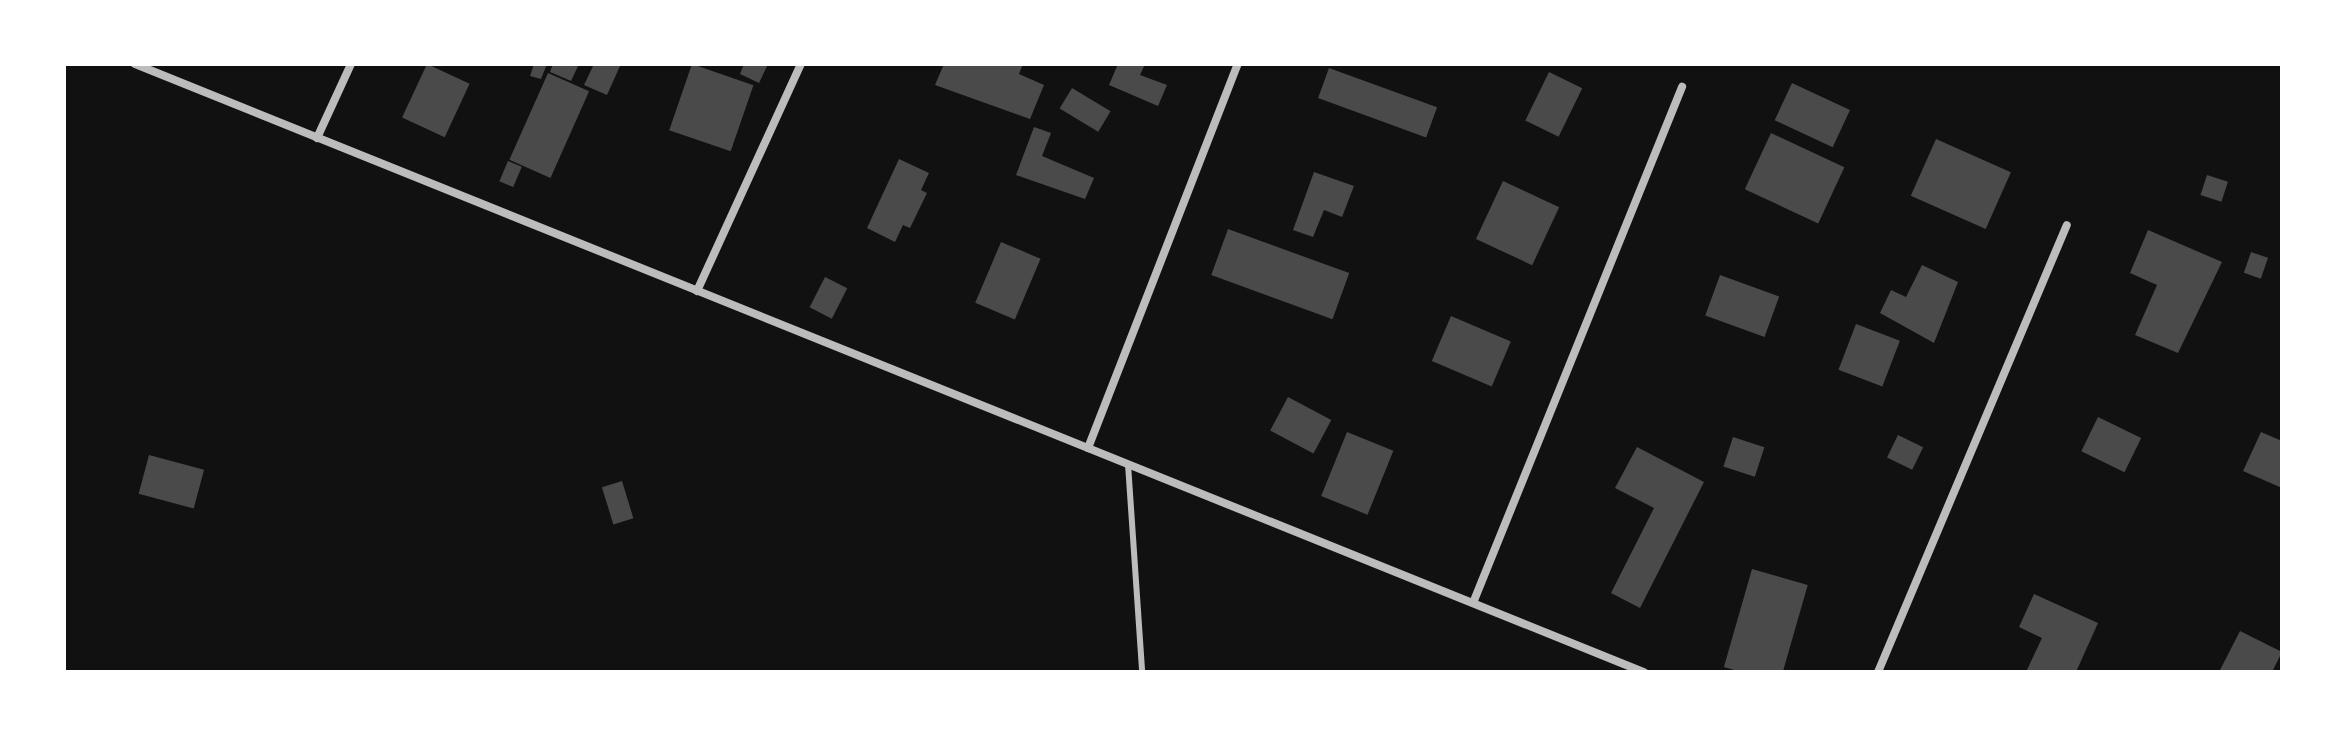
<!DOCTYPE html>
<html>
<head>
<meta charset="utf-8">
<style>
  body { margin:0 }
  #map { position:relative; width:2346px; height:736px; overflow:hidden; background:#111; font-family:Jost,sans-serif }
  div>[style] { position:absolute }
  .building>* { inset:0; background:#4a4a4a; transform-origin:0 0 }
  .service>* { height:6px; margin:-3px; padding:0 3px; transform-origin:3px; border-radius:3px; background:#bcbcbc }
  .minor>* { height:8px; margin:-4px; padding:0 4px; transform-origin:4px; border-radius:4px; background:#bcbcbc }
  span { translate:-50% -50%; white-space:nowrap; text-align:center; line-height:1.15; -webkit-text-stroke:6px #fff; paint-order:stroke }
  .frame { position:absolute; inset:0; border:66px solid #fff; pointer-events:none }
</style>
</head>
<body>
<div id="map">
  <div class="building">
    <i style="left:427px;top:64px;width:47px;height:59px;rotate:25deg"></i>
    <i style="clip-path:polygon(534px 64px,547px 64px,541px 79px,530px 76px)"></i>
    <i style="clip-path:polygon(553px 64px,579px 64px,571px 81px,550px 72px)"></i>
    <i style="clip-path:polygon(594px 64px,620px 66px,607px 95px,584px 85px)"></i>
    <i style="left:692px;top:64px;width:65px;height:70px;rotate:19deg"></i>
    <i style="clip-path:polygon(744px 64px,768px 64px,759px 83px,740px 74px)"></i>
    <i style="clip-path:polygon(944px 64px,1023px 64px,1019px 74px,1044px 85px,1030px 119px,935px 85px)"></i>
    <i style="clip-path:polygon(1118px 64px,1145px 64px,1140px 75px,1167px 85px,1158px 106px,1109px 85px)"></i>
    <i style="left:1329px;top:68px;width:115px;height:32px;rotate:20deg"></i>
    <i style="left:1549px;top:72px;width:37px;height:54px;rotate:26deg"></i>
    <i style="left:548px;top:73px;width:45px;height:95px;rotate:24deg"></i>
    <i style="left:1792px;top:83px;width:64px;height:41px;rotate:25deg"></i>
    <i style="left:1072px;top:88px;width:45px;height:24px;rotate:31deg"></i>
    <i style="clip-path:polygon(1034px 127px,1051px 133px,1042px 156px,1094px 178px,1085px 199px,1016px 175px)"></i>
    <i style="left:1771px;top:133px;width:81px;height:62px;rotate:25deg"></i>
    <i style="left:1936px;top:139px;width:82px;height:62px;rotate:24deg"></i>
    <i style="clip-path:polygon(899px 159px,929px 173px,921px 190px,927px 193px,910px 228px,903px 225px,895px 242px,867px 228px)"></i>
    <i style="left:508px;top:161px;width:15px;height:22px;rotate:23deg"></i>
    <i style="clip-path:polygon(1314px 172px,1354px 186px,1342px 217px,1324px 210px,1313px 237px,1293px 230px)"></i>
    <i style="left:2207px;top:175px;width:22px;height:21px;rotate:18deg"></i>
    <i style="left:1503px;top:181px;width:62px;height:64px;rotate:25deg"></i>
    <i style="left:1228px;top:229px;width:129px;height:49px;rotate:20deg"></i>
    <i style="clip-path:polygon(2148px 230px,2222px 262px,2178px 353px,2135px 335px,2157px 285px,2130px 273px)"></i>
    <i style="left:1001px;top:242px;width:43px;height:66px;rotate:23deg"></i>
    <i style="left:2251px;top:252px;width:18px;height:22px;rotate:19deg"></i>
    <i style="clip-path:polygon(1922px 265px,1958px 282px,1934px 343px,1880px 313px,1891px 290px,1906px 297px)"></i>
    <i style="left:1720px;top:275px;width:63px;height:43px;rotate:20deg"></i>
    <i style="left:825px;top:277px;width:25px;height:34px;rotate:27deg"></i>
    <i style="left:1451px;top:316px;width:65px;height:49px;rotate:23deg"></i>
    <i style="left:1856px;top:324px;width:47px;height:49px;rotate:21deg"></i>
    <i style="left:1288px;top:397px;width:49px;height:38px;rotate:28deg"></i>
    <i style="left:2098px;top:417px;width:48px;height:38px;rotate:26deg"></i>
    <i style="left:1347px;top:432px;width:50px;height:69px;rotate:22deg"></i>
    <i style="clip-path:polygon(2261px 432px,2282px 441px,2282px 488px,2243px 471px)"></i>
    <i style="left:1898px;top:435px;width:28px;height:25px;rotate:26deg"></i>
    <i style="left:1733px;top:437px;width:33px;height:31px;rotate:18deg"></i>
    <i style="clip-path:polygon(1637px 447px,1704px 482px,1640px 608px,1611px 593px,1654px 508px,1615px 488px)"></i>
    <i style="left:149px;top:455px;width:57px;height:40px;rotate:15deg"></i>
    <i style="left:622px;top:481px;width:39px;height:21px;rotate:73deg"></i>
    <i style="left:1752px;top:569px;width:58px;height:102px;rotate:16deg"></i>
    <i style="clip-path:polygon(2034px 594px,2098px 623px,2076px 672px,2026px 672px,2042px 638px,2019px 627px)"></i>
    <i style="clip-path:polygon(2240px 631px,2282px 652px,2272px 672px,2219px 672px)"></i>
  </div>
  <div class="service">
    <i style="left:1128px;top:464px;width:208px;rotate:86.1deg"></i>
  </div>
  <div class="minor">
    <i style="left:135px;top:64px;width:1627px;rotate:21.95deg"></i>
    <i style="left:317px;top:138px;width:81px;rotate:-65.3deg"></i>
    <i style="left:697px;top:291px;width:250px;rotate:-65.4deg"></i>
    <i style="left:1088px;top:448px;width:412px;rotate:-68.7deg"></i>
    <i style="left:1473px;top:603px;width:557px;rotate:-67.95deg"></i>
    <i style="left:1878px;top:672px;width:485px;rotate:-67.1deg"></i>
  </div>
  <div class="frame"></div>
</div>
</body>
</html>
